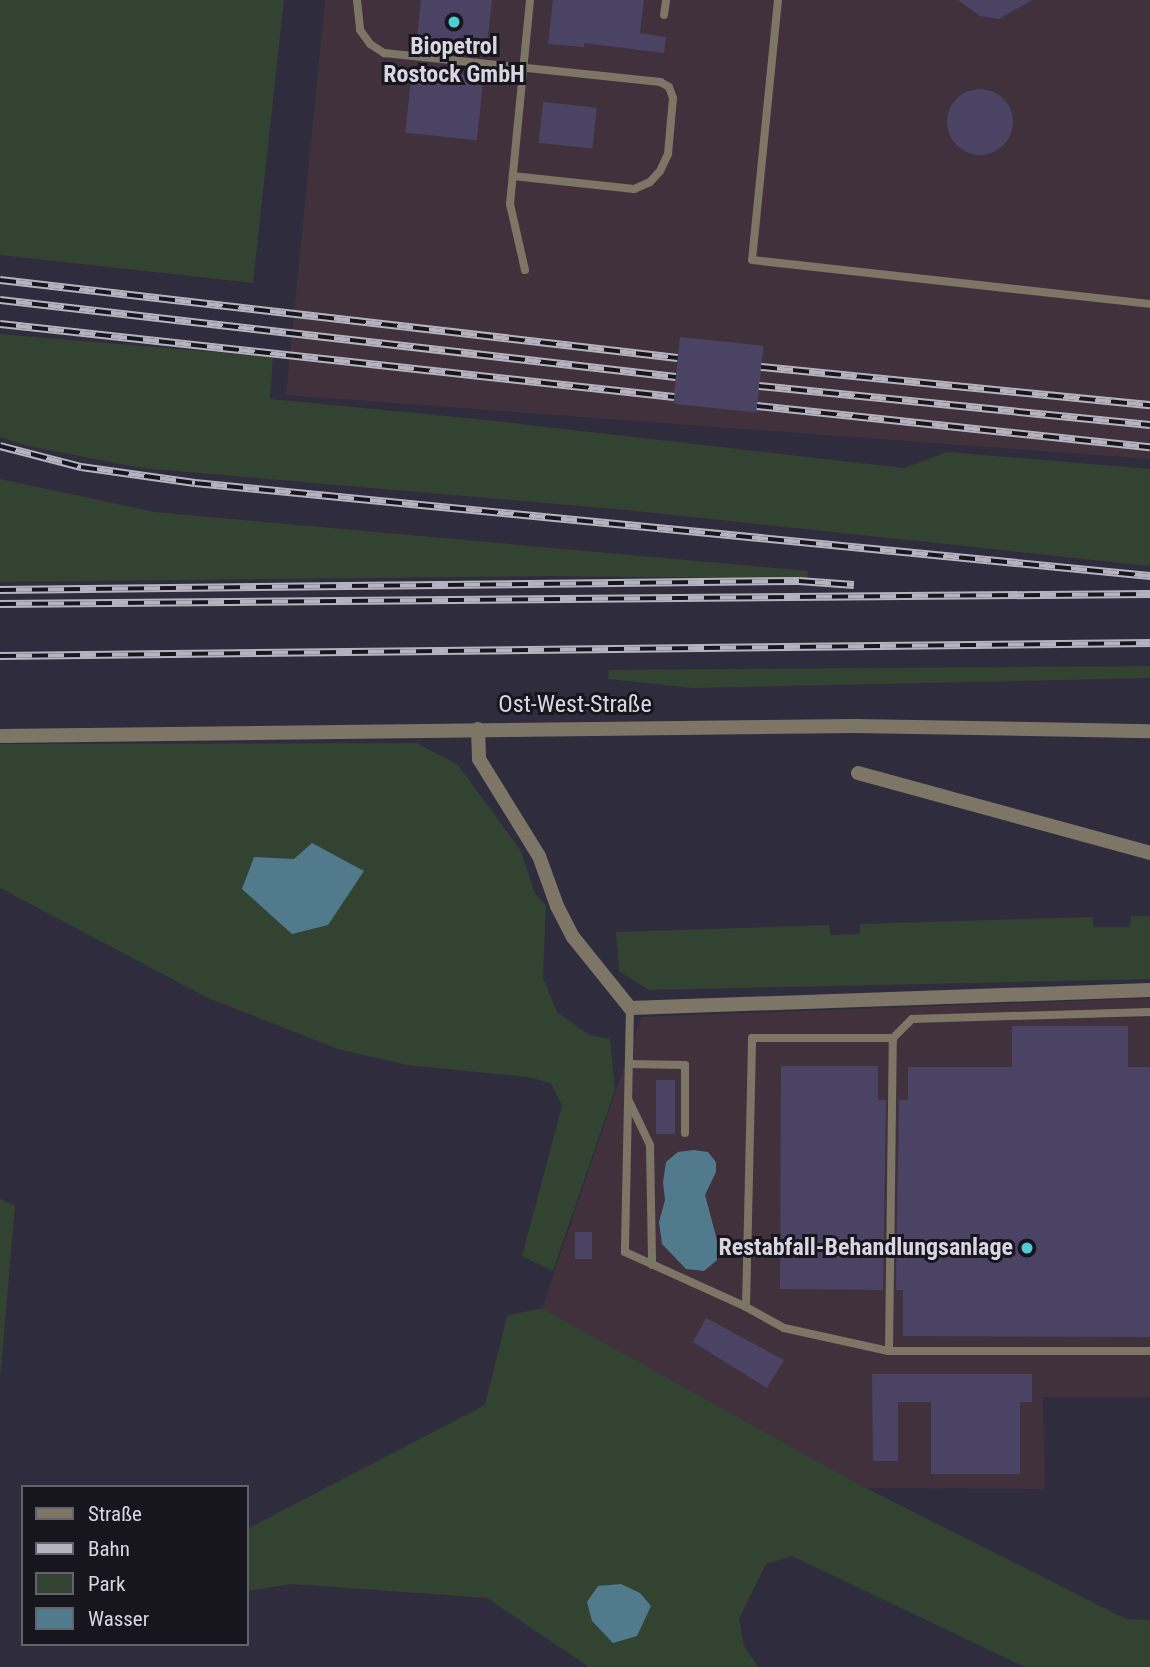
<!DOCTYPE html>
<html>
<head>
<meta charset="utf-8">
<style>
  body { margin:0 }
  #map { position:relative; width:1150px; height:1667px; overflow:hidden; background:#2f2c3d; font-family:"Roboto Condensed",sans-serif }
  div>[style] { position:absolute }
  .industrial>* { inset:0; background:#41313c }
  .green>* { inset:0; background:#324332 }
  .water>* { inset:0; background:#517a8c }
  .building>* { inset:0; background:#4a4363; transform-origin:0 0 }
  .round { border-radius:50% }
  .lane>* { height:8px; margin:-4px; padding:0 4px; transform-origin:4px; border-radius:4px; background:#7d7667 }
  .street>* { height:14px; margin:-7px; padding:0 7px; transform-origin:7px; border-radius:7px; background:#7d7667 }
  .rail>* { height:8px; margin-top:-4px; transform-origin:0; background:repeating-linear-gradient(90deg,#17161e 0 16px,#b5b3bf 0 32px); box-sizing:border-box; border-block:2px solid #b5b3bf }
  .dots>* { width:19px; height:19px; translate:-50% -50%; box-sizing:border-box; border:4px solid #17161e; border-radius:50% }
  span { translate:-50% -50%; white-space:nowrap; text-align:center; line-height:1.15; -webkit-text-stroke:6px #17161e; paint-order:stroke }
  .poi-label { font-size:24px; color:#d8d6e1; font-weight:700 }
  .right { translate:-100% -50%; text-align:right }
  .street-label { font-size:24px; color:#d8d6e1 }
  .legend { position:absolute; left:21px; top:1485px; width:228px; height:161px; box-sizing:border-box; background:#17161e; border:2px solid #64636c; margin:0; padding:9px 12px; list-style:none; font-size:21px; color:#d8d6e1 }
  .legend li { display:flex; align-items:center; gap:14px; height:35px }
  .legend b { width:35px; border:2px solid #64636c }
</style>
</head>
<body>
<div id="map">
  <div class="industrial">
    <i style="clip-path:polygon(325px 0,1150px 0,1150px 459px,286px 395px)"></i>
    <i style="clip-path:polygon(1150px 998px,1150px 1397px,1043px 1397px,1045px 1489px,866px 1488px,542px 1308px,641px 1017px)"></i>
  </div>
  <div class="green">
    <i style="clip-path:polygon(0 0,284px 0,253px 283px,0 255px)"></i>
    <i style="clip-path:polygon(0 334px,273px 357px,270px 399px,487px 420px,904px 468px,947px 452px,1150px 469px,1150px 566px,627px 510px,141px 468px,28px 446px,0 437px)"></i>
    <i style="clip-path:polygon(0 479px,155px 512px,808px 571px,807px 579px,549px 576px,0 582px)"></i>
    <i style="clip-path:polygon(1150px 666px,1150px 678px,693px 688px,608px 679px,609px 670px)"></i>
    <i style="clip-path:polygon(417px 743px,458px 765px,521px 851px,535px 894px,546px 905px,543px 978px,557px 1012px,589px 1035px,610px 1039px,615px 1090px,553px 1271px,522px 1256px,562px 1106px,551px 1083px,528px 1077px,407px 1065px,338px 1049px,208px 998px,0 888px,0 744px)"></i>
    <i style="clip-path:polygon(1131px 916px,1150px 916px,1150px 979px,649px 990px,619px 971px,616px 932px,829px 925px,830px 935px,860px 934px,860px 924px,1093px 917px,1093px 927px,1130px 927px)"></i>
    <i style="clip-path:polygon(0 1199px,15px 1206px,0 1379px)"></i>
    <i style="clip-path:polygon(542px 1308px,866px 1488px,1126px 1619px,1150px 1620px,1150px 1667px,1025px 1667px,792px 1556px,766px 1564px,739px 1619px,744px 1646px,758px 1667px,589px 1667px,487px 1598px,292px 1584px,247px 1591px,247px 1529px,485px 1405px,507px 1316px)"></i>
  </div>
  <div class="water">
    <i style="clip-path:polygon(312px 843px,364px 871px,328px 925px,292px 934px,242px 889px,254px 857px,294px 859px)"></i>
    <i style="clip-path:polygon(694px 1150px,708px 1152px,716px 1162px,716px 1172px,705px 1195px,717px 1240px,717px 1260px,704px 1271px,686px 1269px,662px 1244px,659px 1222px,665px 1200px,663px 1182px,666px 1162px,678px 1152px)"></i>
    <i style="clip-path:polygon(621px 1584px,640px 1593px,651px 1606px,637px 1636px,613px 1643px,592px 1621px,587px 1602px,598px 1586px)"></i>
  </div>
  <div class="building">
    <i style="clip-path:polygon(421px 0,492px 0,487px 45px,417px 38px)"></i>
    <i style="clip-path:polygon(553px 0,644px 0,640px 33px,666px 37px,664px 53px,584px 43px,584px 47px,548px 44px)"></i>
    <i style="clip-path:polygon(958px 0,1032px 0,999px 19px,980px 16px)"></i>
    <i style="left:412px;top:69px;width:72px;height:64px;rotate:6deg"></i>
    <i class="round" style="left:947px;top:89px;width:66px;height:66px"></i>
    <i style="left:543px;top:102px;width:54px;height:41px;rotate:6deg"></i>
    <i style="left:680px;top:337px;width:84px;height:67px;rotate:6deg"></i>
    <i style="clip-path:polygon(1012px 1026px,1128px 1026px,1128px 1067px,1150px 1067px,1150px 1337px,903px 1336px,903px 1290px,896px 1290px,899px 1100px,908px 1100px,908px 1067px,1012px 1067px)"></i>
    <i style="clip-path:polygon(781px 1066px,878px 1066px,878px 1100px,886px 1100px,883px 1290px,780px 1289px)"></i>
    <i style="left:656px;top:1080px;width:19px;height:54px"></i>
    <i style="left:575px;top:1232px;width:17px;height:27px"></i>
    <i style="clip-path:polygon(706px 1318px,784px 1360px,767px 1388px,693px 1342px)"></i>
    <i style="clip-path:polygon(872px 1374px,1032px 1374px,1032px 1402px,1020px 1402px,1020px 1474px,931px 1474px,931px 1402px,898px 1402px,898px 1461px,873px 1461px)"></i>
  </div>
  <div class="lane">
    <i style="left:357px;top:0;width:30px;rotate:84deg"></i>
    <i style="left:360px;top:30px;width:17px;rotate:54deg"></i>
    <i style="left:370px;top:44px;width:17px;rotate:33deg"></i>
    <i style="left:384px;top:53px;width:278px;rotate:6deg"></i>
    <i style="left:660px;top:82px;width:10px;rotate:29deg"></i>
    <i style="left:669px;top:87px;width:12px;rotate:70deg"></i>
    <i style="left:673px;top:98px;width:56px;rotate:95.1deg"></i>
    <i style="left:668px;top:154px;width:19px;rotate:115deg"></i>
    <i style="left:660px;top:171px;width:15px;rotate:132deg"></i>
    <i style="left:650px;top:182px;width:17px;rotate:156deg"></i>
    <i style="left:634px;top:189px;width:122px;rotate:-173.9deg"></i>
    <i style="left:778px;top:0;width:261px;rotate:95.7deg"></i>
    <i style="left:752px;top:260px;width:400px;rotate:6.3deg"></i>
    <i style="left:664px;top:15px;width:15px;rotate:-82deg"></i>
    <i style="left:525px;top:270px;width:68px;rotate:-102.8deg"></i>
    <i style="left:510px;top:204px;width:205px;rotate:-84.4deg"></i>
    <i style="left:630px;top:1008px;width:244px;rotate:91.2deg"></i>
    <i style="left:625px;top:1252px;width:133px;rotate:24.4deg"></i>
    <i style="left:746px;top:1307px;width:43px;rotate:28.9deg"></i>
    <i style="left:784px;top:1328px;width:107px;rotate:12.4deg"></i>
    <i style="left:889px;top:1351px;width:261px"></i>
    <i style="left:629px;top:1064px;width:56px;rotate:1deg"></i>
    <i style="left:685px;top:1065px;width:68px;rotate:90deg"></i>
    <i style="left:629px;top:1101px;width:49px;rotate:64.5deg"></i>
    <i style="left:650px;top:1145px;width:120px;rotate:89deg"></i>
    <i style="left:746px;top:1307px;width:269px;rotate:-88.7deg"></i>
    <i style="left:752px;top:1038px;width:141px"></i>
    <i style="left:893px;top:1038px;width:27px;rotate:-45deg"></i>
    <i style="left:912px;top:1019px;width:238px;rotate:-1.7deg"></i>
    <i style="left:889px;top:1351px;width:313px;rotate:-89.3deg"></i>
  </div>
  <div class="street">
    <i style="left:478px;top:729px;width:30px;rotate:88deg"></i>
    <i style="left:479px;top:759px;width:114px;rotate:58.3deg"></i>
    <i style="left:539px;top:856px;width:53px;rotate:70.2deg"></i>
    <i style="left:557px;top:906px;width:35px;rotate:63deg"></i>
    <i style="left:573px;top:937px;width:91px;rotate:51.2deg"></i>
    <i style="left:630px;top:1008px;width:520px;rotate:-1.98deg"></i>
    <i style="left:0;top:736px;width:854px;rotate:-0.67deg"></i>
    <i style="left:854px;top:726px;width:296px;rotate:1deg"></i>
    <i style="left:858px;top:773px;width:303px;rotate:15.3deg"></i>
  </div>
  <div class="rail">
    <i style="left:0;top:280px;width:682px;rotate:6.56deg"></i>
    <i style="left:0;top:300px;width:680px;rotate:6.5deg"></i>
    <i style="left:0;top:324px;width:678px;rotate:6.18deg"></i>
    <i style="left:761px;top:367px;width:391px;rotate:5.6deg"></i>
    <i style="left:759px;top:386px;width:393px;rotate:5.7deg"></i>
    <i style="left:757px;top:406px;width:395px;rotate:6deg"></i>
    <i style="left:0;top:446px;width:84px;rotate:14.5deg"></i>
    <i style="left:81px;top:467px;width:115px;rotate:8deg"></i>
    <i style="left:195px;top:483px;width:960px;rotate:5.56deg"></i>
    <i style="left:0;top:590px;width:799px;rotate:-0.65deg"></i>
    <i style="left:799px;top:581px;width:55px;rotate:4.2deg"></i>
    <i style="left:0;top:604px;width:1150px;rotate:-0.5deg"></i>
    <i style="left:0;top:656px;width:1150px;rotate:-0.65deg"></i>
  </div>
  <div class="dots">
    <i style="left:454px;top:22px;background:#51ccd3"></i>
    <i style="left:1027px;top:1248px;background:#51ccd3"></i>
  </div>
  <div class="poi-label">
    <span style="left:454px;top:61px">Biopetrol<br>Rostock GmbH</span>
    <span class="right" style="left:1013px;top:1248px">Restabfall-Behandlungsanlage</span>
  </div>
  <div class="street-label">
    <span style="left:575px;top:705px">Ost-West-Straße</span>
  </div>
  <ul class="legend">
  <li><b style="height:9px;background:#7d7667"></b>Straße</li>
  <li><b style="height:9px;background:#b5b3bf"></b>Bahn</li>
  <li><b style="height:19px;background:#324332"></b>Park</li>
  <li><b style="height:19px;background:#517a8c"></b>Wasser</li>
  </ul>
</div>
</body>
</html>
